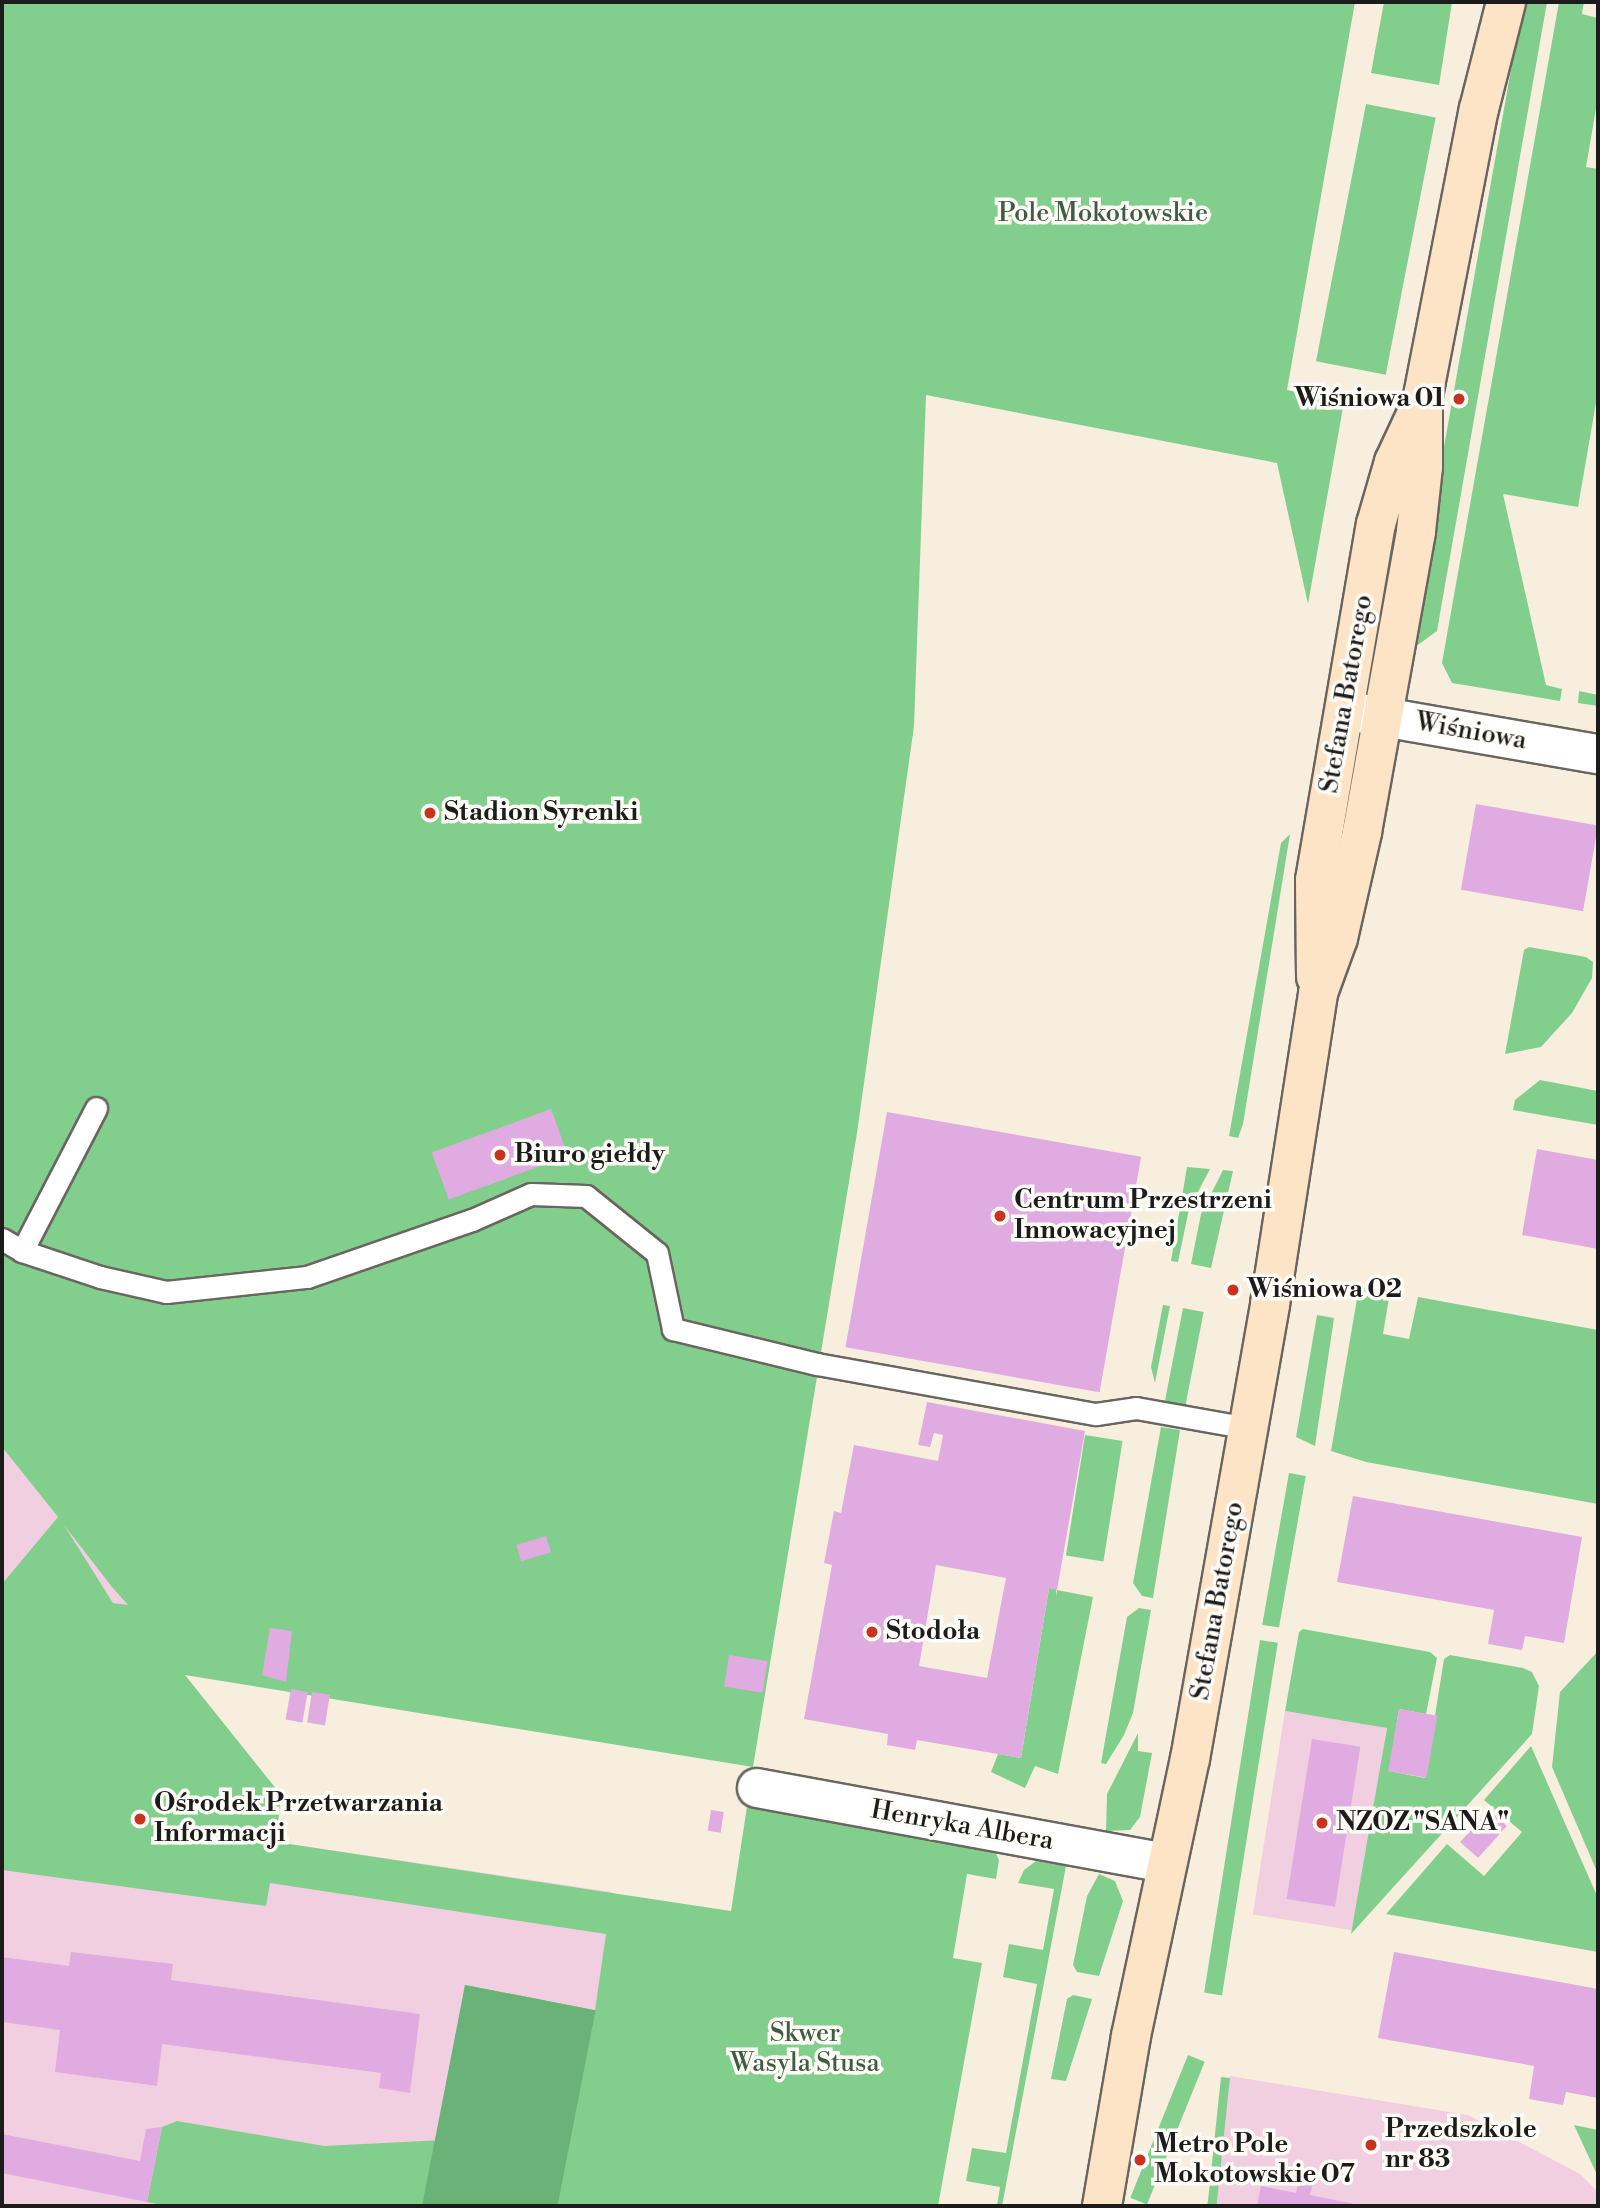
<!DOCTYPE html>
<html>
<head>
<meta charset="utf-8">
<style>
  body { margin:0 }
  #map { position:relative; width:1600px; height:2208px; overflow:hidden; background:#f8eede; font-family:"Libre Bodoni",serif }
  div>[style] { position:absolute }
  .built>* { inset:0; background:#f2cfe0; transform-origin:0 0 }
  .green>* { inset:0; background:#82cf8d; transform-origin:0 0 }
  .forest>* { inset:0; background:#69b278; transform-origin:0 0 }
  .building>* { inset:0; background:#e0abe1; transform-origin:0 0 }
  .roads { filter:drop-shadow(2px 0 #696660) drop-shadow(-2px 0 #696660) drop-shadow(0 2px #696660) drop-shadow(0 -2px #696660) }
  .lane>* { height:21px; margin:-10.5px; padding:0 10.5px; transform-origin:10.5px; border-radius:10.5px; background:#fff }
  .street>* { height:38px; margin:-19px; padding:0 19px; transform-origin:19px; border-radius:19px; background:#fff }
  .secondary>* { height:38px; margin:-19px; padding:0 19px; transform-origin:19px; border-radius:19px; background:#fee4c6 }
  .dots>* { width:19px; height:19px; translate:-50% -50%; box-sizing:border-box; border:4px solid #fdfcf7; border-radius:50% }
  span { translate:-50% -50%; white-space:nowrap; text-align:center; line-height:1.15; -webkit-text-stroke:7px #fdfcf7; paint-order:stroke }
  .park-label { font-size:26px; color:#405b44 }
  .poi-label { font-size:26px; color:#1c1c1c; font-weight:700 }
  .right { translate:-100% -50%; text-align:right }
  .left { translate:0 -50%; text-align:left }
  .street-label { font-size:26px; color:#1c1c1c }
  .frame { position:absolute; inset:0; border:4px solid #1c1c1c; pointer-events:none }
</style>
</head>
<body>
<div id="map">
  <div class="built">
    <i style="clip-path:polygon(2px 1447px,281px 1795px,276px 1842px,612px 1892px,569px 2206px,2px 2206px)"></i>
    <i style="left:1285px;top:1711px;width:103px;height:206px;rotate:9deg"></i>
    <i style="clip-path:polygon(1230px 2076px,1468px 2115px,1580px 2174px,1597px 2191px,1598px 2206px,1207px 2206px)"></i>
  </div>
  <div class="green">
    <i style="clip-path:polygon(evenodd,2px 2px,1355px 2px,1287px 390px,1344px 402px,1308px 604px,1277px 463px,926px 395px,914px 726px,857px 1133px,753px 1767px,185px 1675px,281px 1795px,276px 1842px,731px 1911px,748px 1800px,993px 1848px,999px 1860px,996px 1879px,967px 1874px,953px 1958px,982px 1963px,938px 2206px,168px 2206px,147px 2202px,162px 2127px,177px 2121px,324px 2146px,443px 2140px,465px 1985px,595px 2010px,606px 1934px,270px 1883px,266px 1906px,2px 1870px,2px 1584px,58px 1517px,2px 1447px,2px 2px,64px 1525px,112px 1587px,128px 1605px,113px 1603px,64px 1525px)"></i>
    <i style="clip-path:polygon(1384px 2px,1452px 2px,1439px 85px,1371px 73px)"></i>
    <i style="clip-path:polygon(1523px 2px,1547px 2px,1437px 631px,1415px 647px,1409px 644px)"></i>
    <i style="clip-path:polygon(1559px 2px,1584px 2px,1582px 14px,1598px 18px,1598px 97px,1586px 167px,1598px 169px,1598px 391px,1578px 507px,1503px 494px,1546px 685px,1562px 689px,1560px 701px,1452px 683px,1442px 663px)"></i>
    <i style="left:1366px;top:104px;width:71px;height:262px;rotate:11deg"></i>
    <i style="clip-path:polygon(1579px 691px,1598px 695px,1598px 706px,1578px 703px)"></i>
    <i style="clip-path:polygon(1290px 834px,1243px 1124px,1238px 1138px,1229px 1136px,1281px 843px)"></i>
    <i style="clip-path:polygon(1529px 947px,1586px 957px,1593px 962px,1592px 978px,1572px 1013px,1541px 1047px,1505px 1054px,1524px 950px)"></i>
    <i style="clip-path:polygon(1540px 1080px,1598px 1091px,1598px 1125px,1513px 1110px,1515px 1100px)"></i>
    <i style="clip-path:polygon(1187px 1167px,1210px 1169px,1189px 1209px,1178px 1262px,1171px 1261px)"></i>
    <i style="clip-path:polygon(1223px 1170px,1233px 1171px,1211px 1268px,1191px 1264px,1201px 1214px)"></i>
    <i style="clip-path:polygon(1359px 1287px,1390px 1292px,1383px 1334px,1409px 1339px,1418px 1297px,1598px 1330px,1598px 1504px,1366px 1462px,1331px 1451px)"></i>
    <i style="clip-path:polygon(1163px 1305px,1170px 1306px,1155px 1383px,1151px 1367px)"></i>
    <i style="left:1183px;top:1308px;width:21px;height:96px;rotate:11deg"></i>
    <i style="clip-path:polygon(1317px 1315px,1334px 1318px,1315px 1446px,1296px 1437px)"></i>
    <i style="clip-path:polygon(1161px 1427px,1180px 1430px,1153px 1598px,1142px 1596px,1133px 1583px)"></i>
    <i style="left:1085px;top:1435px;width:38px;height:122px;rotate:9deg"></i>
    <i style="left:1289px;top:1473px;width:17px;height:154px;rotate:10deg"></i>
    <i style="clip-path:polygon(1049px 1588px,1056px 1589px,1056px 1597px,1057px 1590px,1093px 1597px,1058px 1774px,1035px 1766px,1025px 1788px,991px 1772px,998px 1754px,1021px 1758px)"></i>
    <i style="clip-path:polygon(1139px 1608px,1151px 1610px,1133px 1713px,1124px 1735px,1106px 1764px,1101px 1763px,1127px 1617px)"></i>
    <i style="clip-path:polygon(1303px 1629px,1430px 1652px,1437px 1658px,1426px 1714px,1399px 1709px,1389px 1771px,1425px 1778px,1444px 1659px,1450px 1655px,1523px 1668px,1532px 1672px,1539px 1686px,1532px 1734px,1351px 1934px,1387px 1728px,1285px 1711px,1299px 1632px)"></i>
    <i style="left:1260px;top:1640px;width:18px;height:357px;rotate:9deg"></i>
    <i style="clip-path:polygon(1598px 1651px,1598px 1874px,1552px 1767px,1560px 1692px)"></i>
    <i style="clip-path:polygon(1138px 1733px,1138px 1751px,1152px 1753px,1140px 1817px,1130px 1830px,1106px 1831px,1107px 1794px)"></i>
    <i style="clip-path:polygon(1531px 1746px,1598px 1898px,1598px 1952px,1386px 1914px,1447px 1844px,1484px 1876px,1522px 1832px,1484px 1800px)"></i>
    <i style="clip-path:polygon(1036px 1861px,1066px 1866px,1002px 2206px,997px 2206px,1000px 2187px,966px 2181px,972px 2148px,1006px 2153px,1037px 1984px,1003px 1977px,1009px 1944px,1043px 1950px,1054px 1889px,1018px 1883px,1024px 1870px)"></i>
    <i style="clip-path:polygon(1099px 1874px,1115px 1881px,1123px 1901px,1099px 1976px,1077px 1972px,1073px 1965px,1087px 1896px)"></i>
    <i style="clip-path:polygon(1073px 1995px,1092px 1999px,1066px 2081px,1051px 2079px,1067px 1999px)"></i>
    <i style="left:1188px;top:2055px;width:18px;height:154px;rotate:22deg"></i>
    <i style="left:1221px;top:2077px;width:9px;height:131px;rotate:6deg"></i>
    <i style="clip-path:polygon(1574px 2125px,1598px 2130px,1598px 2177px)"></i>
  </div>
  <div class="forest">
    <i style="left:465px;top:1985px;width:133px;height:223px;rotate:11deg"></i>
  </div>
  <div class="building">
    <i style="left:1476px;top:804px;width:124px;height:87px;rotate:10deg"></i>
    <i style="left:551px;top:1109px;width:50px;height:127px;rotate:70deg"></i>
    <i style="left:887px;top:1112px;width:258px;height:239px;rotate:10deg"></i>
    <i style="clip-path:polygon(1537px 1149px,1598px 1160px,1598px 1249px,1522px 1235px)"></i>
    <i style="clip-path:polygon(evenodd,927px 1402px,1085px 1431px,1057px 1590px,1049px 1588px,1021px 1758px,917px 1740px,915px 1750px,887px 1745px,888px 1734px,804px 1719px,832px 1565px,824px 1563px,834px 1511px,841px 1513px,854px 1445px,938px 1461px,943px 1435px,934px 1433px,930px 1447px,918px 1445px,927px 1402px,936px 1565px,1006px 1578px,987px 1678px,919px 1666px,936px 1565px)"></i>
    <i style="clip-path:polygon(1353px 1496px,1582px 1537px,1564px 1643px,1525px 1636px,1522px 1650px,1488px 1644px,1494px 1610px,1337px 1582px)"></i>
    <i style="left:546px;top:1536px;width:17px;height:31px;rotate:73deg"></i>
    <i style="clip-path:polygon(270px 1628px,292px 1631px,286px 1682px,262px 1675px)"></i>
    <i style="left:729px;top:1655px;width:39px;height:32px;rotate:9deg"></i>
    <i style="left:291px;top:1689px;width:17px;height:31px;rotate:10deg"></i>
    <i style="left:312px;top:1692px;width:18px;height:31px;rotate:9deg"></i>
    <i style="left:1399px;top:1709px;width:39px;height:63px;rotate:10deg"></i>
    <i style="left:1312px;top:1739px;width:49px;height:162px;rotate:9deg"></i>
    <i style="left:711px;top:1810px;width:13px;height:21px;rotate:9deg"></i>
    <i style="left:1489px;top:1810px;width:24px;height:43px;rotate:42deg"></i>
    <i style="clip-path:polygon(71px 1952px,173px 1964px,171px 1980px,420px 2014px,410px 2093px,379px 2088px,381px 2073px,162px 2044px,157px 2086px,55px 2072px,60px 2030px,2px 2022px,2px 1957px,69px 1966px)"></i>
    <i style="clip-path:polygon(1394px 1952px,1598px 1989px,1598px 2098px,1566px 2092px,1563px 2105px,1529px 2099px,1534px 2066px,1378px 2038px)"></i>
    <i style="clip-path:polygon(162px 2127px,147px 2202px,2px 2173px,2px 2134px,140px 2161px,146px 2129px)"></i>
    <i style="clip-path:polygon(1301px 2170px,1315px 2173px,1310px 2195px,1364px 2206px,1257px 2206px,1261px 2186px,1296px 2193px)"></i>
  </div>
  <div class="roads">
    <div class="lane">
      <i style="left:2px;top:1239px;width:23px;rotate:31deg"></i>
      <i style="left:22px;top:1251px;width:82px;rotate:18.4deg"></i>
      <i style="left:100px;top:1277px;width:68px;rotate:12.8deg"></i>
      <i style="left:166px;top:1292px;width:142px;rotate:-6.1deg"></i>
      <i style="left:307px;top:1277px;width:175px;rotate:-19.1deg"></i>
      <i style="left:472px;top:1220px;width:64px;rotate:-23.8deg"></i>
      <i style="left:531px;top:1194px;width:55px;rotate:2.1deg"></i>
      <i style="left:586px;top:1196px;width:91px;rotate:38.8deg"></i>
      <i style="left:657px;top:1253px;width:78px;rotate:78.1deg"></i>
      <i style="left:673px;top:1329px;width:148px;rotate:13.7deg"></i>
      <i style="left:817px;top:1364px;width:283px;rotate:10.2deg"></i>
      <i style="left:1096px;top:1414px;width:40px;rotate:-8.5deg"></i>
      <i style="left:1136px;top:1408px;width:114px;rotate:10.1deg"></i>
      <i style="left:22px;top:1251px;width:161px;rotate:-62.6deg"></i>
    </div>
    <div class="street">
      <i style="left:1348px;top:711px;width:254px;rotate:9.8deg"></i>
      <i style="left:757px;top:1788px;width:416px;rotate:10.4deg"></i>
    </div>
    <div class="secondary">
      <i style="left:1316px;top:977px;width:97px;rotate:-90.6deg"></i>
      <i style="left:1315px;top:880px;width:361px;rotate:-80.3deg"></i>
      <i style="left:1376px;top:524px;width:65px;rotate:-73.8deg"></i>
      <i style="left:1394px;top:462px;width:54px;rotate:-64.9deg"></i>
      <i style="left:1102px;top:2206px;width:172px;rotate:-80.3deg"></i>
      <i style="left:1131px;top:2036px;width:283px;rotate:-78deg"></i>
      <i style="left:1190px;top:1759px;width:462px;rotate:-80deg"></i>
      <i style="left:1270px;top:1304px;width:315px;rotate:-81.2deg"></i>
      <i style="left:1318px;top:993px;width:59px;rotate:-70deg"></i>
      <i style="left:1338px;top:938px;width:109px;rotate:-77.2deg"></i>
      <i style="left:1362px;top:832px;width:306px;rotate:-79.8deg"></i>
      <i style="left:1416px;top:531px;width:64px;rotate:-83.8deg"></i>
      <i style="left:1423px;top:467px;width:71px;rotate:-90deg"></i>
      <i style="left:1423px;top:396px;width:292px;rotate:-79deg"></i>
      <i style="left:1479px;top:109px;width:110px;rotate:-75.8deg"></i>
    </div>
  </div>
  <div class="dots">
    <i style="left:1459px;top:399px;background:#c8321e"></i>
    <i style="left:430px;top:813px;background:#c8321e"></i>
    <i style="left:500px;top:1155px;background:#c8321e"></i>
    <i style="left:1000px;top:1216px;background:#c8321e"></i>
    <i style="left:1233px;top:1290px;background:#c8321e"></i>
    <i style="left:872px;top:1632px;background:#c8321e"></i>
    <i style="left:140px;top:1819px;background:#c8321e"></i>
    <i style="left:1322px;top:1823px;background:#c8321e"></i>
    <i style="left:1371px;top:2145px;background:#c8321e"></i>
    <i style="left:1140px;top:2160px;background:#c8321e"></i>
  </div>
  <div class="park-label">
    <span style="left:1103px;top:214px">Pole Mokotowskie</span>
    <span style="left:805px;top:2049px">Skwer<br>Wasyla Stusa</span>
  </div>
  <div class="poi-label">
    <span class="right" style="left:1445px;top:399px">Wiśniowa 01</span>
    <span class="left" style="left:444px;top:813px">Stadion Syrenki</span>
    <span class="left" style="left:514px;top:1155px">Biuro giełdy</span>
    <span class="left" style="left:1014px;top:1216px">Centrum Przestrzeni<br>Innowacyjnej</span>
    <span class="left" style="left:1247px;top:1290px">Wiśniowa 02</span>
    <span class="left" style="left:886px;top:1632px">Stodoła</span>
    <span class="left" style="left:154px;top:1819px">Ośrodek Przetwarzania<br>Informacji</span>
    <span class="left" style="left:1336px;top:1823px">NZOZ "SANA"</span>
    <span class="left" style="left:1385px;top:2145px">Przedszkole<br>nr 83</span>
    <span class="left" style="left:1154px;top:2160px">Metro Pole<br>Mokotowskie 07</span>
  </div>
  <div class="street-label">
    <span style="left:1347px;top:694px;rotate:-80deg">Stefana Batorego</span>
    <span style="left:1471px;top:732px;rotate:10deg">Wiśniowa</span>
    <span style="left:1218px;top:1601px;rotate:-80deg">Stefana Batorego</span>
    <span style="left:962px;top:1826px;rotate:10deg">Henryka Albera</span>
  </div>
  <div class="frame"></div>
</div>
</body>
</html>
